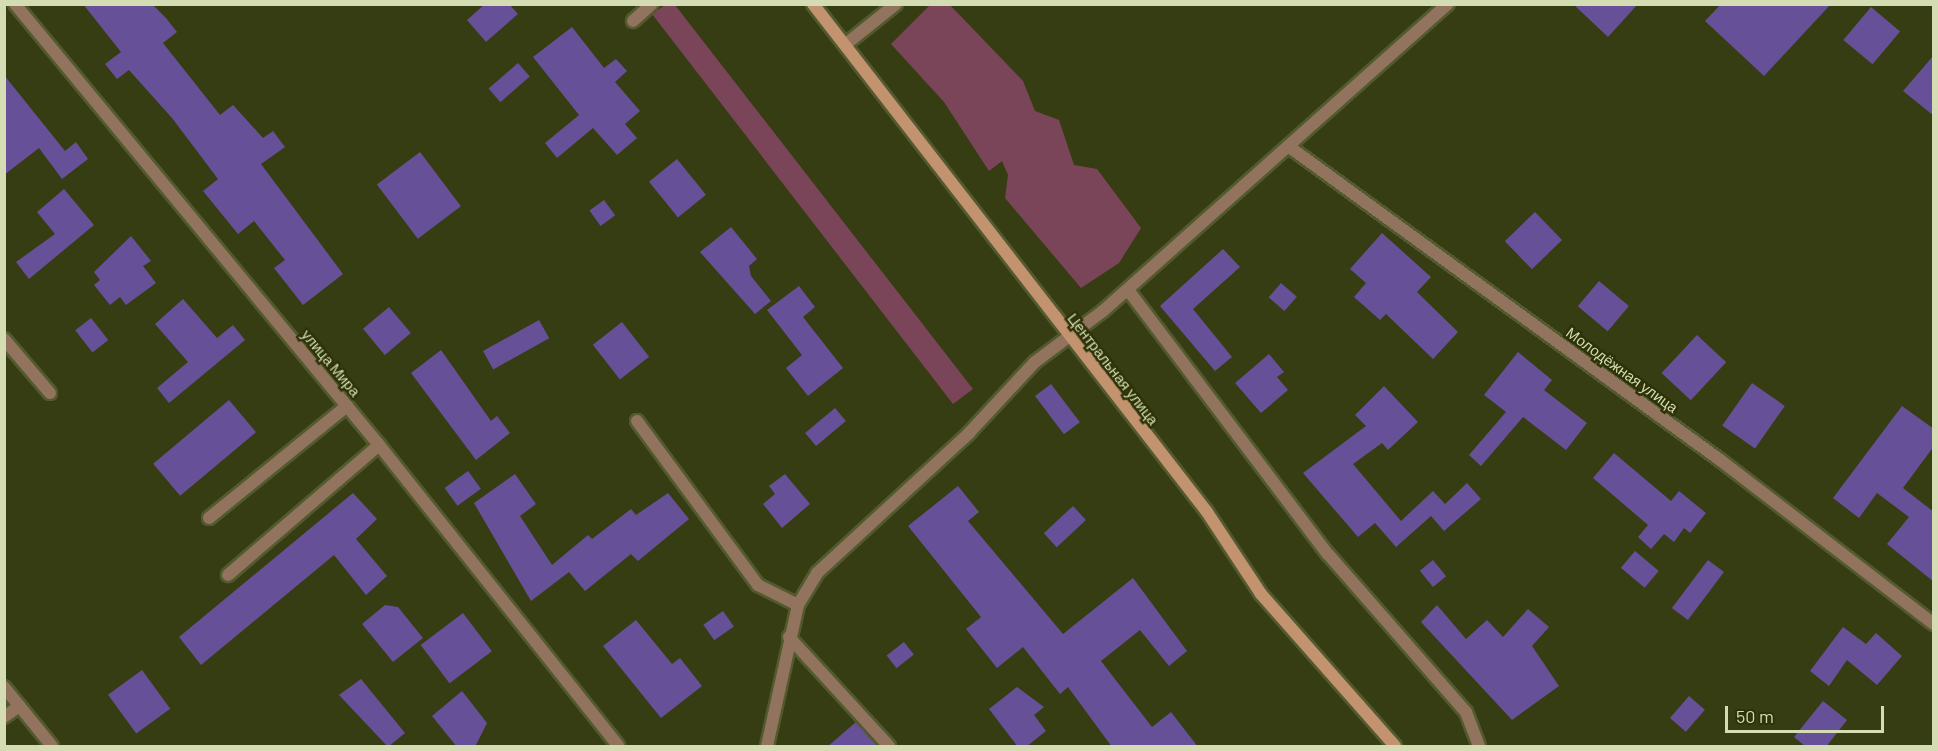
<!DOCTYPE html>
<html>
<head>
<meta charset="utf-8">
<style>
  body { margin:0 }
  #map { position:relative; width:1938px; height:751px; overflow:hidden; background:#373d12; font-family:Barlow,sans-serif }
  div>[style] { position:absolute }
  .green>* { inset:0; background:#7a4559 }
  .building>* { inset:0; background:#665097; transform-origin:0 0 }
  .roads { filter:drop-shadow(2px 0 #535a2f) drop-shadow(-2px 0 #535a2f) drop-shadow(0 2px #535a2f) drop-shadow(0 -2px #535a2f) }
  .lane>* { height:12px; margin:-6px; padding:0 6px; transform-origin:6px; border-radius:6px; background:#92735d }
  .street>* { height:12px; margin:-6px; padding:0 6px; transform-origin:6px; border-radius:6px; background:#92735d }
  .secondary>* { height:12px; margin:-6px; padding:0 6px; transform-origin:6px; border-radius:6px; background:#c3926f }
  span { translate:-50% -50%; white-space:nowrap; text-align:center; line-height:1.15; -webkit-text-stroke:5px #2d3306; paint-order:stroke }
  .street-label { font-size:15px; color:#d4dcb4 }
  .frame { position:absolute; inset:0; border:6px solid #d4dcb4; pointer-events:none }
  .scale { position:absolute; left:1725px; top:706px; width:159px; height:27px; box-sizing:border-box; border:3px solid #d4dcb4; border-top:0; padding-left:8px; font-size:18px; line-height:21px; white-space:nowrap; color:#d4dcb4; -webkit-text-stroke:4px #2d3306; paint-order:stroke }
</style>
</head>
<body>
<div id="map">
  <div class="green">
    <i style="clip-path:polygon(665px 5px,675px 5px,973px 389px,953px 404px,652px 14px)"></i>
    <i style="clip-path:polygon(930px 5px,950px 5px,1023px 81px,1035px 111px,1059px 120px,1074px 165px,1097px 169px,1141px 228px,1119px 263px,1081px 288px,1005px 198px,1008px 175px,1002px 161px,989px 171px,944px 102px,891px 44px)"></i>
  </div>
  <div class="building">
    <i style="clip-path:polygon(83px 4px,152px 4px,166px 18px,177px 32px,163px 43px,220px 115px,233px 105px,263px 138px,273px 131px,285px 147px,261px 164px,343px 274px,303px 305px,274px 268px,285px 260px,254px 221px,238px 234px,203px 191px,218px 179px,172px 118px,129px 70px,117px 79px,105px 64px,121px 52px)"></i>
    <i style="clip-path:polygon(485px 4px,509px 4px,518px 14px,486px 42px,467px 20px)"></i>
    <i style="clip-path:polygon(1573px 4px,1638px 4px,1608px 37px)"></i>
    <i style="clip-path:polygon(1721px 4px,1831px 4px,1764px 76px,1705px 21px)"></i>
    <i style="left:1871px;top:7px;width:38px;height:43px;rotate:40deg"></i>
    <i style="clip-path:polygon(572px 27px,604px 68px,616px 59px,627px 71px,615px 82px,640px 111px,625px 124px,637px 138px,617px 155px,593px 128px,557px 158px,545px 143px,579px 115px,533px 57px)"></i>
    <i style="clip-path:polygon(1934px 55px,1934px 116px,1903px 91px)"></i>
    <i style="left:518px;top:63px;width:18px;height:39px;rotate:49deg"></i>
    <i style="clip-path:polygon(4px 75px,65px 151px,76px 142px,88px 159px,62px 179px,39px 148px,4px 175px)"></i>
    <i style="left:420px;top:152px;width:68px;height:54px;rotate:53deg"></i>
    <i style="left:677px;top:159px;width:46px;height:36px;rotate:51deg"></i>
    <i style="clip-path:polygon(64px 189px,94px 225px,29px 279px,16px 262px,55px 234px,37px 212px)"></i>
    <i style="left:604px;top:200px;width:19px;height:18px;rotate:54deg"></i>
    <i style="left:1535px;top:212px;width:39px;height:42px;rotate:46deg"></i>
    <i style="clip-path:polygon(731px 227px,757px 259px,749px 266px,751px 276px,771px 301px,755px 314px,700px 252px)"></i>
    <i style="clip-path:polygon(1382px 233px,1431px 277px,1417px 292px,1458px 332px,1433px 359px,1386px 314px,1380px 320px,1354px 297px,1366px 283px,1350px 269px)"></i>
    <i style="clip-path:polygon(131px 236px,151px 261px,143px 266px,156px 283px,126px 305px,120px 297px,110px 305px,94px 285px,100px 280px,94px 272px)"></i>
    <i style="clip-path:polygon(1223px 249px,1240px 267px,1193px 309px,1232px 357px,1215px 371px,1160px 306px)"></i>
    <i style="left:1599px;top:281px;width:39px;height:33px;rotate:40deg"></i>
    <i style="left:1281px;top:283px;width:21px;height:19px;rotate:41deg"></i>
    <i style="clip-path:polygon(799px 286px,815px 307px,803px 317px,843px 368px,808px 396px,786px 368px,802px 355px,767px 310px)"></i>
    <i style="clip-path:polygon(183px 299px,217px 338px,233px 325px,245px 340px,169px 403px,157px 388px,188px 362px,155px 324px)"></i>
    <i style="left:389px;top:307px;width:34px;height:34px;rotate:50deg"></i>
    <i style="left:91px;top:318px;width:28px;height:20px;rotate:52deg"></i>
    <i style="left:539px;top:320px;width:21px;height:64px;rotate:61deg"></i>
    <i style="left:622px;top:322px;width:44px;height:37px;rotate:52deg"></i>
    <i style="left:1697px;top:335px;width:40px;height:52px;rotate:43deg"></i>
    <i style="clip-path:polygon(441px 350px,491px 421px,497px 416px,510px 433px,476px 460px,411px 373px)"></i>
    <i style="clip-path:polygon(1518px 352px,1552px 380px,1544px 390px,1587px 423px,1566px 450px,1523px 417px,1481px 466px,1469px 455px,1506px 412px,1484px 395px)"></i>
    <i style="clip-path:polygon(1269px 354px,1284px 372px,1277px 377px,1288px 390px,1261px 413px,1235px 383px)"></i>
    <i style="left:1752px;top:383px;width:40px;height:52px;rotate:35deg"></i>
    <i style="left:1051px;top:384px;width:48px;height:20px;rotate:53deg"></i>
    <i style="clip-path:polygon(1384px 386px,1418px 422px,1388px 450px,1382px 443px,1353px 464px,1401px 521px,1433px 491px,1445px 504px,1467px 483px,1481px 499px,1444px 531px,1431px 516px,1396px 547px,1375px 523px,1358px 537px,1303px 473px,1366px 426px,1355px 415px)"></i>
    <i style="left:229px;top:400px;width:42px;height:99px;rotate:50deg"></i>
    <i style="clip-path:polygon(1902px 406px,1934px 429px,1934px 446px,1903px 488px,1934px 512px,1934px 582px,1887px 544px,1909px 517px,1877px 493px,1859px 518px,1833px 498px)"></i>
    <i style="left:835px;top:408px;width:17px;height:39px;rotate:50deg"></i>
    <i style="clip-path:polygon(1614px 453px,1671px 501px,1679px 491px,1706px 513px,1690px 533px,1684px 528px,1674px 542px,1664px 534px,1651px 549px,1638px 537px,1648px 525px,1593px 478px)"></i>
    <i style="left:468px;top:471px;width:22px;height:29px;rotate:54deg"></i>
    <i style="clip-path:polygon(515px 474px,536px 504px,520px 516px,552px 565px,588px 535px,592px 539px,631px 509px,636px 515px,668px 493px,689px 519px,638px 561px,631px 554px,585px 591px,569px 572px,531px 601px,474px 503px)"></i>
    <i style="clip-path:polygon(785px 474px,810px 504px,782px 528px,763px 504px,775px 494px,769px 486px)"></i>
    <i style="clip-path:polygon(958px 486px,979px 512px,968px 521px,1063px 634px,1133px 578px,1187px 651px,1169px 666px,1140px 630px,1101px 661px,1152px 727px,1171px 712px,1198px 747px,1112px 747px,1068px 687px,1060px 694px,1023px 647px,997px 668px,966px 629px,981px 617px,908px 526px)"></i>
    <i style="clip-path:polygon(353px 493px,377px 519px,356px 539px,387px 576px,366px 595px,334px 555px,201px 665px,179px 637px)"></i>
    <i style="left:1073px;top:506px;width:19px;height:40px;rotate:47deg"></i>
    <i style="left:1635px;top:551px;width:31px;height:22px;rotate:40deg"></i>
    <i style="left:1433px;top:560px;width:21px;height:17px;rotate:51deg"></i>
    <i style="left:1708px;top:560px;width:20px;height:60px;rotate:37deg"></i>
    <i style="clip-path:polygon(385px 605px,398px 607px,423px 638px,393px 662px,362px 624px)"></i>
    <i style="clip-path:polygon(1437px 605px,1466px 639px,1487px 620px,1503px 637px,1528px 609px,1549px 627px,1532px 646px,1559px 686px,1512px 720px,1421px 622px)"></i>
    <i style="left:723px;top:611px;width:19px;height:24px;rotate:55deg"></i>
    <i style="left:463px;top:613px;width:48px;height:53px;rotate:53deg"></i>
    <i style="clip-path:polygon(636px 620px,672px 664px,680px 658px,702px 686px,661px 718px,603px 646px)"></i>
    <i style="clip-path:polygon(1843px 627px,1866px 644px,1876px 633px,1902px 656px,1877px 685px,1847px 660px,1829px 686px,1810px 671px)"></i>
    <i style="left:904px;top:642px;width:16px;height:22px;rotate:52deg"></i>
    <i style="left:142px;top:670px;width:48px;height:42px;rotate:54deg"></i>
    <i style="clip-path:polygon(361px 679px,405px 733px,388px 747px,339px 695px)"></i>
    <i style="clip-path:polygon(1017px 687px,1044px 707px,1034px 715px,1046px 731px,1026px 747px,1018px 747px,989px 709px)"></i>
    <i style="clip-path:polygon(462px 691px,487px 723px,475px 747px,457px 747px,432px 716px)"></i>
    <i style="left:1689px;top:696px;width:21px;height:29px;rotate:41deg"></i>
    <i style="clip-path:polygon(1823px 701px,1847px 720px,1826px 747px,1806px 747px,1794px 737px)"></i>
    <i style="clip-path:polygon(856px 722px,878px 747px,827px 747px)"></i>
  </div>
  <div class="roads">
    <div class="lane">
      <i style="left:637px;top:421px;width:204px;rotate:53.6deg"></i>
      <i style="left:758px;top:585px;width:45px;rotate:26.6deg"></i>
    </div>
    <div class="street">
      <i style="left:15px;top:4px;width:572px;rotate:50.46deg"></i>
      <i style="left:379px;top:445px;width:384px;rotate:51.5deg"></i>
      <i style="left:633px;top:21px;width:25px;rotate:-42deg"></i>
      <i style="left:846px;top:44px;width:64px;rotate:-38.7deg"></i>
      <i style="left:1288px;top:146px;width:534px;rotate:36.01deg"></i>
      <i style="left:1720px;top:460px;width:270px;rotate:37.5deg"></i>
      <i style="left:1128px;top:290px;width:331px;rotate:52.9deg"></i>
      <i style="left:1328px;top:554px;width:210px;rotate:48.9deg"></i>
      <i style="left:1466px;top:712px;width:36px;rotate:69deg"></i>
      <i style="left:4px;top:339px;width:71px;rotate:49.6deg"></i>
      <i style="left:209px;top:518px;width:178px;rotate:-39.1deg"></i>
      <i style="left:228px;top:575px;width:199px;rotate:-40.7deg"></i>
      <i style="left:789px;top:637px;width:148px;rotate:47.5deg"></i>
      <i style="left:4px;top:687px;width:76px;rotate:50.9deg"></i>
      <i style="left:4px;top:717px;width:19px;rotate:-36deg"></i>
      <i style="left:767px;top:746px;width:144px;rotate:-77.6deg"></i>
      <i style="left:798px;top:605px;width:37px;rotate:-59deg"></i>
      <i style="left:817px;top:573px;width:207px;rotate:-42.6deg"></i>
      <i style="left:969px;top:433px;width:97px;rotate:-47.1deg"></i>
      <i style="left:1035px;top:362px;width:85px;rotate:-36.9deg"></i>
      <i style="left:1103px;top:311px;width:462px;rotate:-41.7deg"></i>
    </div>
    <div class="secondary">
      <i style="left:813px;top:4px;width:643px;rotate:52.2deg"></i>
      <i style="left:1207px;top:512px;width:98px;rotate:56.6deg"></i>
      <i style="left:1261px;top:594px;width:203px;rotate:48.6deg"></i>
    </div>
  </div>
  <div class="street-label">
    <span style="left:331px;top:363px;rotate:50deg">улица Мира</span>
    <span style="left:1113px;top:369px;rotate:52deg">Центральная улица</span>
    <span style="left:1622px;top:370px;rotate:36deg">Молодёжная улица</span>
  </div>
  <div class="frame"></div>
  <div class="scale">50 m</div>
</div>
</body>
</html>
